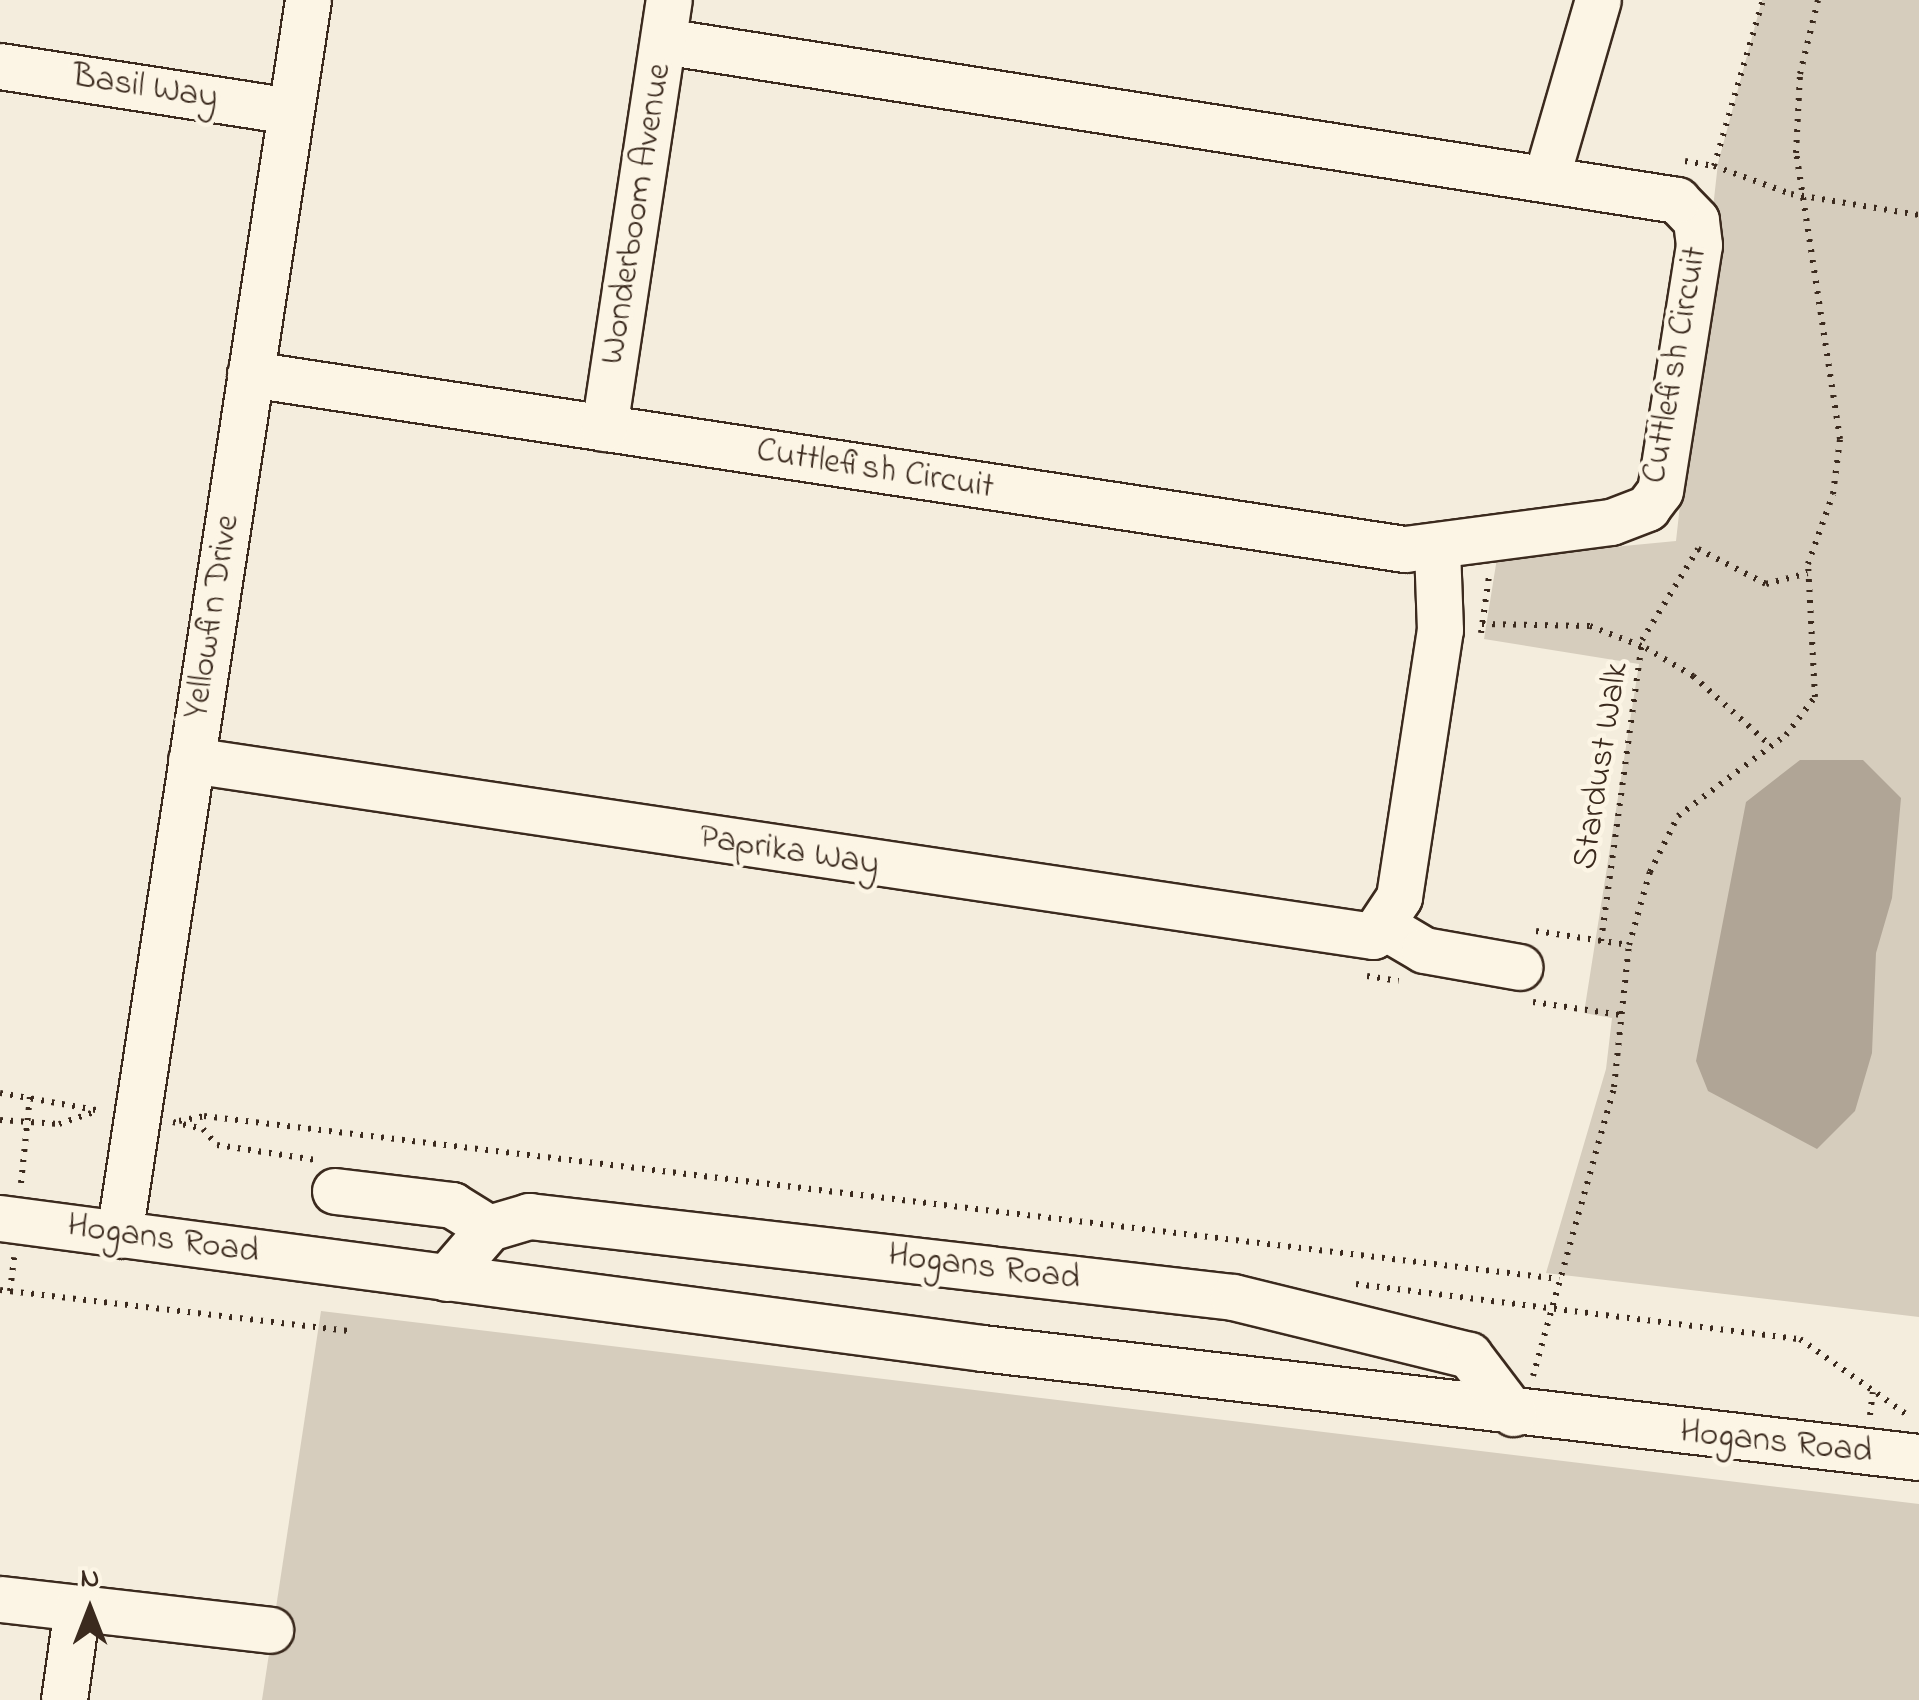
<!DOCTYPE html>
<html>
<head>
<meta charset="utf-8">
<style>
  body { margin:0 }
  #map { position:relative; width:1919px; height:1700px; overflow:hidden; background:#f4eddd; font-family:"Indie Flower",sans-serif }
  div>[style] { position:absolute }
  .green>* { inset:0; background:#d6cdbd }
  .water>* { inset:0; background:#b0a596 }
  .path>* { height:6px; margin-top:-3px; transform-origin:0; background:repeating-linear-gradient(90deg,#3b2a1e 0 2.5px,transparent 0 10.5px) }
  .roads { filter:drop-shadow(2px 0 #3b2a1e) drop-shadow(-2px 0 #3b2a1e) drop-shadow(0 2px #3b2a1e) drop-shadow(0 -2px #3b2a1e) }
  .minor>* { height:45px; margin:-22.5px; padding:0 22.5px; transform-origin:22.5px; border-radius:22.5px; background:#fcf5e5 }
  span { translate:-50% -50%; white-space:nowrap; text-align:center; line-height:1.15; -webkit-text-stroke:9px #fcf5e5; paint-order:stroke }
  .street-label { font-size:35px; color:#3b2a1e }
  .north { position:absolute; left:40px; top:1560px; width:100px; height:100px; -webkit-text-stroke:8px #fcf5e5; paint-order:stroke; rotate:0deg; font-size:28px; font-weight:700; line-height:40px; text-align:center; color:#3b2a1e }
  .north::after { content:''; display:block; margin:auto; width:35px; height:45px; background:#3b2a1e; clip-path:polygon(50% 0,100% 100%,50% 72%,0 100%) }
</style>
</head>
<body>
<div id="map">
  <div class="green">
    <i style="clip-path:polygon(1762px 0,1919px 0,1919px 1317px,1546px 1273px,1606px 1069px,1612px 1018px,1584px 1013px,1639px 664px,1484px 639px,1497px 558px,1676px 541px,1718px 163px)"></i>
    <i style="clip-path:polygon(321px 1311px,1919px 1504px,1919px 1700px,262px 1700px)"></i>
  </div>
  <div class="water">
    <i style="clip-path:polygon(1800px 760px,1863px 760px,1901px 798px,1892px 898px,1876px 953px,1872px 1053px,1855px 1111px,1817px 1149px,1708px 1091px,1696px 1061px,1746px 802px)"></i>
  </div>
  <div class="path">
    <i style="left:1685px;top:161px;width:29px;rotate:10deg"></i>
    <i style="left:1714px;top:166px;width:173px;rotate:-73.6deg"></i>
    <i style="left:1714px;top:166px;width:82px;rotate:20deg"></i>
    <i style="left:1791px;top:194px;width:130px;rotate:9.3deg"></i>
    <i style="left:1482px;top:624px;width:108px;rotate:1.1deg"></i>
    <i style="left:1590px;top:626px;width:60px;rotate:21.4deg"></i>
    <i style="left:1646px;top:648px;width:55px;rotate:30.8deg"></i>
    <i style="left:1693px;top:676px;width:103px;rotate:41.9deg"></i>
    <i style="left:1481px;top:633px;width:58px;rotate:-82deg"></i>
    <i style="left:1536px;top:931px;width:94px;rotate:8.6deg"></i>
    <i style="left:1601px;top:941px;width:304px;rotate:-82.2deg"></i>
    <i style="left:1642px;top:640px;width:107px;rotate:-58.4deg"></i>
    <i style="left:1698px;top:549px;width:76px;rotate:27.2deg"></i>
    <i style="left:1766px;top:584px;width:43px;rotate:-14.7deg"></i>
    <i style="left:1367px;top:976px;width:32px;rotate:9deg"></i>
    <i style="left:1533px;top:1002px;width:89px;rotate:8.4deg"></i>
    <i style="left:0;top:1093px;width:103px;rotate:10.1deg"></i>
    <i style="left:0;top:1120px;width:59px;rotate:3.9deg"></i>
    <i style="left:59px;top:1124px;width:39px;rotate:-19deg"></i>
    <i style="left:179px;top:1121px;width:25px;rotate:-11deg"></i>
    <i style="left:204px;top:1116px;width:1365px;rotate:6.86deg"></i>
    <i style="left:173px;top:1122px;width:31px;rotate:13deg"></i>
    <i style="left:203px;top:1129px;width:21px;rotate:49deg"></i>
    <i style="left:217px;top:1145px;width:100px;rotate:8.6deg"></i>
    <i style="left:21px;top:1183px;width:87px;rotate:-84.1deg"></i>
    <i style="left:1356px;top:1284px;width:447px;rotate:7.1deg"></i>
    <i style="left:1800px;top:1339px;width:135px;rotate:35.3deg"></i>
    <i style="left:0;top:1290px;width:351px;rotate:6.7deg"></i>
    <i style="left:10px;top:1291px;width:34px;rotate:-83deg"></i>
    <i style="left:1533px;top:1376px;width:300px;rotate:-74.3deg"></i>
    <i style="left:1614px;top:1087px;width:143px;rotate:-84deg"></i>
    <i style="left:1629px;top:945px;width:76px;rotate:-74deg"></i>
    <i style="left:1650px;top:872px;width:63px;rotate:-63.4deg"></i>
    <i style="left:1678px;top:816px;width:135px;rotate:-36.9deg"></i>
    <i style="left:1786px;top:735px;width:48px;rotate:-52.7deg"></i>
    <i style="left:1815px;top:697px;width:133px;rotate:-93deg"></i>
    <i style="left:1808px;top:564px;width:74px;rotate:-70.3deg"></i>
    <i style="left:1833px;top:494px;width:55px;rotate:-82.7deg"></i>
    <i style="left:1840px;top:439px;width:289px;rotate:-98.7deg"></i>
    <i style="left:1796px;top:153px;width:79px;rotate:-87.1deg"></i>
    <i style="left:1800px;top:74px;width:76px;rotate:-76.3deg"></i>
    <i style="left:1870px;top:1415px;width:23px;rotate:-83deg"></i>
  </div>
  <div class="roads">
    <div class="minor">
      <i style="left:0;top:66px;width:294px;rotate:8.8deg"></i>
      <i style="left:1547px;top:175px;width:182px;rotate:-73.8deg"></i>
      <i style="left:250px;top:374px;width:1168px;rotate:8.62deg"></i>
      <i style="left:1405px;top:549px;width:208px;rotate:-7.5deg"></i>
      <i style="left:1611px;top:522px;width:39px;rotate:-21deg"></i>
      <i style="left:1647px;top:508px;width:21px;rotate:-53deg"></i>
      <i style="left:1660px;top:491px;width:249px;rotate:-81deg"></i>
      <i style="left:1699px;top:245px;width:25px;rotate:-97deg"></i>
      <i style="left:1696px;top:220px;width:28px;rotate:-134deg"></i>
      <i style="left:1677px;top:200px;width:1026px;rotate:-171.09deg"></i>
      <i style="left:604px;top:428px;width:433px;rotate:-81.4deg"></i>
      <i style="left:191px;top:760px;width:1195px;rotate:8.47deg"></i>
      <i style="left:1373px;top:936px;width:47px;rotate:-56.3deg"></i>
      <i style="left:1399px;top:897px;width:270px;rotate:-81.3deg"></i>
      <i style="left:1440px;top:630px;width:81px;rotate:-92.1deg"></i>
      <i style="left:1385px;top:927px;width:45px;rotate:30.5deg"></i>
      <i style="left:1424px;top:950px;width:97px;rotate:10.1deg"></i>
      <i style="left:335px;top:1191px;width:118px;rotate:6.8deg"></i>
      <i style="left:452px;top:1205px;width:44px;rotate:31.9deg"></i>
      <i style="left:0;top:1218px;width:991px;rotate:7.54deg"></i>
      <i style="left:982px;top:1348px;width:943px;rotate:6.64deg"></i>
      <i style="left:119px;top:1235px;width:1249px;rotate:-81.3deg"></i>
      <i style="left:446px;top:1278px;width:66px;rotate:-49.3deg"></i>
      <i style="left:489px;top:1228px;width:42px;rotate:-16.7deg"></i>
      <i style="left:529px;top:1216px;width:709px;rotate:6.56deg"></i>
      <i style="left:1233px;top:1297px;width:243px;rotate:13.8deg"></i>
      <i style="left:1469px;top:1355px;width:73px;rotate:52.8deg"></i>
      <i style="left:0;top:1599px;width:272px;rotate:6.5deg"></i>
      <i style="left:64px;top:1700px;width:93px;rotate:-82deg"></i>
    </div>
  </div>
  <div class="street-label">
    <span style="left:145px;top:88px;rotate:9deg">Basil Way</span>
    <span style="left:637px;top:214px;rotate:-81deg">Wonderboom Avenue</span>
    <span style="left:1676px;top:365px;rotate:-80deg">Cuttlefish Circuit</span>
    <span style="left:875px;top:470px;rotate:9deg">Cuttlefish Circuit</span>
    <span style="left:213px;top:617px;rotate:-81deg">Yellowfin Drive</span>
    <span style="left:1602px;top:766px;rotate:-81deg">Stardust Walk</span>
    <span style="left:789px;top:852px;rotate:9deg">Paprika Way</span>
    <span style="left:163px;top:1240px;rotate:8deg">Hogans Road</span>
    <span style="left:984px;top:1268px;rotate:7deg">Hogans Road</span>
    <span style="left:1776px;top:1443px;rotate:6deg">Hogans Road</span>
  </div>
  <div class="north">N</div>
</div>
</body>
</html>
